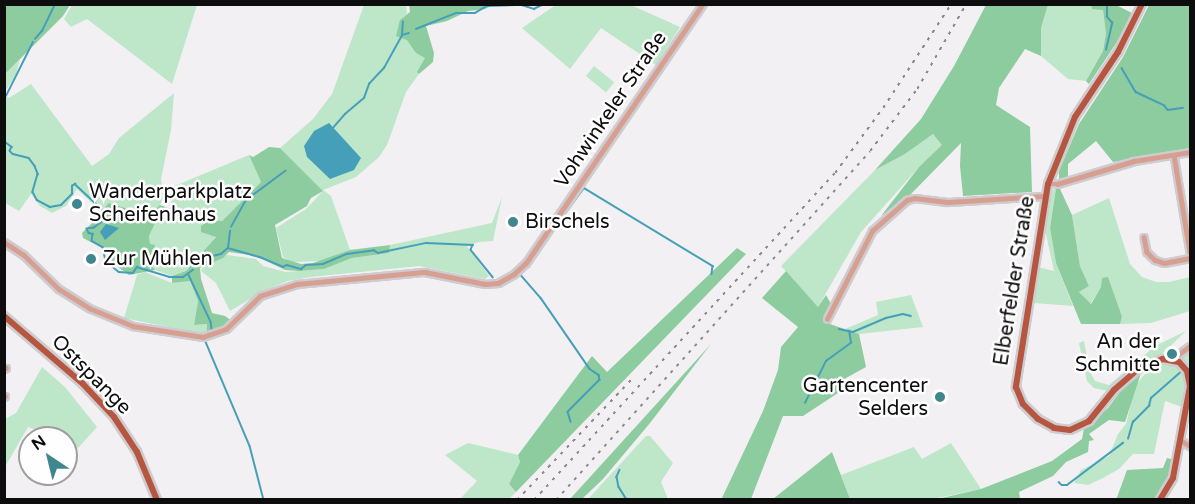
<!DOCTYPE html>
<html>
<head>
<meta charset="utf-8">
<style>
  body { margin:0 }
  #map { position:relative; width:1195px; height:504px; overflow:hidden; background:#f3f0f3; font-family:"Varela Round",sans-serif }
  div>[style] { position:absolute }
  .green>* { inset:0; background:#bee6c9; transform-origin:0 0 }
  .forest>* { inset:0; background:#8ccc9f }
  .water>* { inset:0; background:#469fb9 }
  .stream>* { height:1.5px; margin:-0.75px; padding:0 0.75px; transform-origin:0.75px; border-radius:0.75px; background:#469fb9 }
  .roads { filter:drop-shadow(2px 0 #ceccce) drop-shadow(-2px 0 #ceccce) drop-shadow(0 2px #ceccce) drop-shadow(0 -2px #ceccce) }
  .minor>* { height:4.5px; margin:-2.25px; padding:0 2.25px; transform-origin:2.25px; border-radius:2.25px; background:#d69f92 }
  .major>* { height:6px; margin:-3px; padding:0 3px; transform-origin:3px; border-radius:3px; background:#b65641 }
  .rail>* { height:1.5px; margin-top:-0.75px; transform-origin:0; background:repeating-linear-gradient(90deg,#898789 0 3px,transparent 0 9px) }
  .dots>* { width:16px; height:16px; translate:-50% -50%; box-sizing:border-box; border:3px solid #fffeff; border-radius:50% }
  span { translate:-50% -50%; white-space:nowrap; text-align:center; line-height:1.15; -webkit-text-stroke:5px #fffeff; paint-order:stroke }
  .street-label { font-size:20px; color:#0e0d0e }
  .poi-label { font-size:20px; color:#0e0d0e }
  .left { translate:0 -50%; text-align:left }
  .right { translate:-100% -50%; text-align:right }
  .frame { position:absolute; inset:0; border:6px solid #0e0d0e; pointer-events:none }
  .north { position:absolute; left:18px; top:426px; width:60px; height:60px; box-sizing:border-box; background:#fffeff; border:2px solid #9f9e9f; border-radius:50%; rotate:325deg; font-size:16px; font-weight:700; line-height:24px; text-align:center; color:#0e0d0e }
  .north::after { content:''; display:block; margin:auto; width:21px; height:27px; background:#3f868e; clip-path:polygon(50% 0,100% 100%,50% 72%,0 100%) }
</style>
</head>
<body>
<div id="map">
  <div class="green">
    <i style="clip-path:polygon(557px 4px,631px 5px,680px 27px,656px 65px,601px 28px,570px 69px,522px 28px)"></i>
    <i style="clip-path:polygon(72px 5px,197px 5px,172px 84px,87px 19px,71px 27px,64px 19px)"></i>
    <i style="clip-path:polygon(364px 5px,406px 5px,407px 14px,400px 20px,416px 53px,426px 58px,418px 72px,419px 74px,406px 92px,387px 145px,379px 157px,356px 177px,323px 190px,331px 196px,350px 250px,323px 261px,292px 262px,283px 257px,276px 228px,306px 209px,323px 191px,280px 148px,313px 119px,332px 94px)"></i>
    <i style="clip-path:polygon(1048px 5px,1091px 5px,1092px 9px,1103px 9px,1106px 34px,1103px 51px,1086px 81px,1068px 79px,1041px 56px,1041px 28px)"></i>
    <i style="clip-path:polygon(20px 59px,16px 74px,5px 92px,5px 74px)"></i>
    <i style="left:594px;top:66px;width:26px;height:13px;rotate:39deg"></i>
    <i style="clip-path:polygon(31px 84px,92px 166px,109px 154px,119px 138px,174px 93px,171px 130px,161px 179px,164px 196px,160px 205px,153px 211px,143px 213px,108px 203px,104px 209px,93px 204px,77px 189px,66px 206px,52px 213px,40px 206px,31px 194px,19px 211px,5px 203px,5px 96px,9px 98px)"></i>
    <i style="clip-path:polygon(933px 134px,943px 145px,919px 167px,861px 232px,818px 307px,781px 266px,875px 170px,905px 154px)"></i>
    <i style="clip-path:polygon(249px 155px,261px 182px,222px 221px,210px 220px,216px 236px,207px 249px,186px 271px,172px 276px,155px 270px,151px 264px,149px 236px,156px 221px,171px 209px,172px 187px)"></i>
    <i style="clip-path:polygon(1056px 188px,1050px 228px,1056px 263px,1073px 306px,1034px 303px,1038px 267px,1054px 271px,1044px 225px,1051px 191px)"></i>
    <i style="clip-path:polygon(502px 197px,493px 241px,479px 242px,467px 246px,489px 276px,485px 279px,419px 266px,311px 277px,288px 281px,265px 290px,230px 311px,216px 283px,201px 271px,204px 264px,227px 255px,256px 259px,263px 266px,286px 272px,324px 269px,352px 258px,389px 253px,390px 245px,492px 223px)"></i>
    <i style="clip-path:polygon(1109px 198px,1130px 264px,1142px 277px,1156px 282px,1169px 282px,1190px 277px,1190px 311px,1151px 323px,1120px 324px,1122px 317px,1101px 287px,1090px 304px,1079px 292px,1089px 286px,1080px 266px,1072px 215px)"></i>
    <i style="clip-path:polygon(145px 272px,172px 283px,190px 281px,198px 301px,194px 325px,208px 324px,207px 333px,192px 332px,124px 318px,137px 275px)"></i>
    <i style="clip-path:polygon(911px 295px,923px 327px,859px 334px,845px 329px,878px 315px,876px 302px)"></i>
    <i style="clip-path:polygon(1186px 331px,1160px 356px,1134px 366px,1108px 391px,1094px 388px,1087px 381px,1079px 343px,1084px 341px,1090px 372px,1095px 381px,1109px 385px,1155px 346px)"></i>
    <i style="clip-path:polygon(1190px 343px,1190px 410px,1165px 401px,1154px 454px,1133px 454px,1119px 469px,1103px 478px,1088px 485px,1074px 483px,1081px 470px,1109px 456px,1118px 434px,1126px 424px,1135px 386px,1148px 370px,1165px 364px,1179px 367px)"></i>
    <i style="clip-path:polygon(42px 367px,65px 387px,97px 427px,79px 447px,72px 450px,66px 445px,66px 438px,57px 438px,28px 427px,5px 467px,5px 419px,16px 413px)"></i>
    <i style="clip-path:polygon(646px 436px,650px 436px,673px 463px,661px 482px,668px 499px,588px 499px)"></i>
    <i style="clip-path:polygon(468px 443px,518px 455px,520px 462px,509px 484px,516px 492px,509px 499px,460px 499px,477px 481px,445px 455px)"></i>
    <i style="clip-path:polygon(951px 443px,981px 489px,933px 499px,850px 499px,841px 475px,914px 447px,922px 459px)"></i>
  </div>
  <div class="forest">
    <i style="clip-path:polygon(5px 4px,70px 5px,63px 16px,5px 74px)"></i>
    <i style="clip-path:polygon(409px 5px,409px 4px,493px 5px,485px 9px,468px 11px,447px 21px,426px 26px,434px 53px,433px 62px,419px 74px,417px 72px,425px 58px,416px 53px,407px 40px,396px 36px,400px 20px,410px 12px)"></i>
    <i style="clip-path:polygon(986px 5px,1048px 5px,1041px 28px,1041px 56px,1025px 49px,999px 88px,996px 105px,1030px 127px,1032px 192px,963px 196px,960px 166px,961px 143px,909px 196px,881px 216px,919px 167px,942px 145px,933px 134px,905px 154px,875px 170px,921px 119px,954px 66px)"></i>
    <i style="clip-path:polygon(1091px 5px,1116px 5px,1132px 13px,1121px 36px,1089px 84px,1086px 81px,1103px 51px,1106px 34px,1103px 10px,1092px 9px)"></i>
    <i style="clip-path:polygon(1149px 5px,1190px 5px,1190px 149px,1113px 162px,1096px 141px,1068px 164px,1068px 177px,1059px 179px,1059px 171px,1079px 124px,1123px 57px)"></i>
    <i style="clip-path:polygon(269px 147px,280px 148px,323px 191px,311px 198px,307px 206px,275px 225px,282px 258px,301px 264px,313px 263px,350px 250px,390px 245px,389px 253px,352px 258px,324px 269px,299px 271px,285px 270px,256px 256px,229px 252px,223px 258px,200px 268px,201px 279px,212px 313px,225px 316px,232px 321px,216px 331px,207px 333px,207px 324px,194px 325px,198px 301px,190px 281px,172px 283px,172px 276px,186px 271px,216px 237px,201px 232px,201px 226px,210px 220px,222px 221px,261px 182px,249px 155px,253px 157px)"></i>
    <i style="clip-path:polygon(1056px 188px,1060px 189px,1072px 215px,1080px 266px,1089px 286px,1079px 292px,1091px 304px,1101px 287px,1102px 278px,1108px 277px,1122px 317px,1120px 324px,1081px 324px,1056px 263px,1050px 228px)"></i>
    <i style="clip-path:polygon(108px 203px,143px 213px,153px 211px,160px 205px,171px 209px,156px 221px,149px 236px,150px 244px,155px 245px,151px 264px,155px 270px,129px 275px,108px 260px,106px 250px,83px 238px,82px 233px,101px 214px)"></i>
    <i style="clip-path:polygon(737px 248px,746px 254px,516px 492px,509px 484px,520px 462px,518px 455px,592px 356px,607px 372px)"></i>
    <i style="clip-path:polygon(786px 271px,818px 307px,826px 295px,835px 311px,830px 324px,859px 334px,866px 367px,837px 383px,841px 391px,803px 416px,783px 416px,751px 499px,721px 500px,763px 411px,778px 370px,781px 347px,798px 327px,762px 298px)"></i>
    <i style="clip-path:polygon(711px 344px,650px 423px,603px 479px,582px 499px,570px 499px)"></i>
    <i style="clip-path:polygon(1142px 370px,1125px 422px,1109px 420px,1089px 434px,1094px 440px,1089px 441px,1088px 452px,1066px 462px,1053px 476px,1019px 492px,1020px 499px,933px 500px,981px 489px,1052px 461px,1082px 439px,1084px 428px,1108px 408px,1129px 380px)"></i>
    <i style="clip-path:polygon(832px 452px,850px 499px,773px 499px)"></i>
    <i style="clip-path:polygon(1167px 458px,1175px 460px,1171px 479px,1157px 499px,1116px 500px,1127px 470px,1163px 468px)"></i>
  </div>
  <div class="water">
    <i style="clip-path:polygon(329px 123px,361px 158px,354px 170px,330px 179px,307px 157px,304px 146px,314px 131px)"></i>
    <i style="clip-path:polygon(106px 224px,119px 228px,105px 240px,100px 232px)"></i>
  </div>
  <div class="stream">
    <i style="left:416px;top:29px;width:43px;rotate:-21.8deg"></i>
    <i style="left:456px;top:13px;width:19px"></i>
    <i style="left:475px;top:13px;width:14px;rotate:-30deg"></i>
    <i style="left:487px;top:6px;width:35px;rotate:-2deg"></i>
    <i style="left:522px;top:5px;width:13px;rotate:18deg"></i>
    <i style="left:534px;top:9px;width:11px;rotate:-27deg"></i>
    <i style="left:402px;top:35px;width:13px;rotate:-86deg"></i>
    <i style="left:35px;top:39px;width:11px;rotate:-49deg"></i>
    <i style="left:42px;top:31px;width:30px;rotate:-64deg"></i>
    <i style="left:1106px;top:50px;width:28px;rotate:-77deg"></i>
    <i style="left:1112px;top:23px;width:8px;rotate:-130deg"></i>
    <i style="left:1107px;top:17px;width:13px;rotate:-90deg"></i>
    <i style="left:1122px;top:68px;width:28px;rotate:60deg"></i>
    <i style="left:1136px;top:92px;width:31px;rotate:25deg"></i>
    <i style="left:1164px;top:105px;width:6px;rotate:51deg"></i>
    <i style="left:1168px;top:110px;width:15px;rotate:-8deg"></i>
    <i style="left:6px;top:96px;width:60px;rotate:-63.4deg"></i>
    <i style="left:4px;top:101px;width:1px"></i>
    <i style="left:333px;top:128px;width:18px;rotate:-49deg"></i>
    <i style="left:345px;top:114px;width:25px;rotate:-40deg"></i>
    <i style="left:364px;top:98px;width:15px;rotate:-70deg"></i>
    <i style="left:369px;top:84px;width:22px;rotate:-47deg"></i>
    <i style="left:384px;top:68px;width:38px;rotate:-61deg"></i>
    <i style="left:402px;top:35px;width:7px;rotate:-16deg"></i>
    <i style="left:4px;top:141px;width:10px;rotate:37deg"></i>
    <i style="left:12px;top:147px;width:4px;rotate:117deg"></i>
    <i style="left:10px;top:151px;width:4px;rotate:45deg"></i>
    <i style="left:13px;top:154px;width:16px;rotate:14deg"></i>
    <i style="left:29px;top:158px;width:10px;rotate:53deg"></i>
    <i style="left:35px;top:166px;width:9px;rotate:69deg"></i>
    <i style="left:38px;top:174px;width:19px;rotate:106deg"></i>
    <i style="left:33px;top:192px;width:9px;rotate:63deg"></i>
    <i style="left:37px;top:200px;width:15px;rotate:28deg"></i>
    <i style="left:50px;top:207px;width:11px;rotate:-10deg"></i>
    <i style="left:61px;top:205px;width:16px;rotate:-45deg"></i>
    <i style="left:72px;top:194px;width:8px;rotate:-90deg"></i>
    <i style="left:72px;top:186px;width:4px;rotate:-34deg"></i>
    <i style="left:75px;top:184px;width:41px;rotate:43deg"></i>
    <i style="left:105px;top:212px;width:8px;rotate:90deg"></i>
    <i style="left:105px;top:220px;width:14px;rotate:144deg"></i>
    <i style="left:94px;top:228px;width:7px;rotate:172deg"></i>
    <i style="left:87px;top:229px;width:4px;rotate:63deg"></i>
    <i style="left:89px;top:233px;width:4px;rotate:14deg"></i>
    <i style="left:93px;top:234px;width:7px;rotate:98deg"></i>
    <i style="left:92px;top:241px;width:13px;rotate:29deg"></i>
    <i style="left:103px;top:247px;width:14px;rotate:78deg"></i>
    <i style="left:106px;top:261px;width:17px;rotate:40deg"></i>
    <i style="left:119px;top:272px;width:14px;rotate:4deg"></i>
    <i style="left:133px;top:273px;width:7px;rotate:-56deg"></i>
    <i style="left:137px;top:267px;width:34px;rotate:17deg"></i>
    <i style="left:169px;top:277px;width:14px"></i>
    <i style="left:183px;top:277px;width:12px;rotate:-35deg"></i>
    <i style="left:231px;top:227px;width:31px;rotate:-61deg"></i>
    <i style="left:246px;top:200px;width:49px;rotate:-36.6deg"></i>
    <i style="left:228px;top:248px;width:17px;rotate:-83deg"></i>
    <i style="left:196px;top:266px;width:11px;rotate:-45deg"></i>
    <i style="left:204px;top:258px;width:17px;rotate:-13deg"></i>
    <i style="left:221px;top:254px;width:9px;rotate:-41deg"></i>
    <i style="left:228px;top:248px;width:33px;rotate:16deg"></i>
    <i style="left:260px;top:257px;width:25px;rotate:23deg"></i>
    <i style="left:283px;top:267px;width:4px;rotate:-27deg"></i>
    <i style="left:287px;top:265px;width:15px;rotate:16deg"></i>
    <i style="left:301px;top:269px;width:6px;rotate:-39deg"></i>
    <i style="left:306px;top:265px;width:17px;rotate:-3deg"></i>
    <i style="left:323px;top:264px;width:26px;rotate:-23deg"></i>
    <i style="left:347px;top:254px;width:27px;rotate:-8deg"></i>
    <i style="left:374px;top:250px;width:5px;rotate:37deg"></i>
    <i style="left:378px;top:253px;width:49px;rotate:-11.8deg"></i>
    <i style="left:426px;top:243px;width:47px;rotate:2.4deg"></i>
    <i style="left:473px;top:245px;width:5px;rotate:112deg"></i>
    <i style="left:471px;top:250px;width:35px;rotate:51deg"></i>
    <i style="left:520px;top:274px;width:107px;rotate:-53.3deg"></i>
    <i style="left:584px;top:188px;width:151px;rotate:31.2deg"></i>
    <i style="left:713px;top:266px;width:8px;rotate:97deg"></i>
    <i style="left:189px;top:275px;width:52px;rotate:64.9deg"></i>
    <i style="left:211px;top:322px;width:7px;rotate:82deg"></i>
    <i style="left:503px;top:285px;width:20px;rotate:-33deg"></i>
    <i style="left:520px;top:274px;width:32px;rotate:49deg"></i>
    <i style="left:541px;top:298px;width:86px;rotate:55.4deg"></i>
    <i style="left:590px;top:369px;width:11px;rotate:34deg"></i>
    <i style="left:599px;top:375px;width:5px;rotate:79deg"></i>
    <i style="left:600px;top:380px;width:45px;rotate:135deg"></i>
    <i style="left:568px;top:412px;width:10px;rotate:73deg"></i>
    <i style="left:839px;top:329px;width:14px;rotate:12deg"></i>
    <i style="left:853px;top:332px;width:36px;rotate:-23deg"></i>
    <i style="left:886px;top:318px;width:17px;rotate:-13deg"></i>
    <i style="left:903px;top:314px;width:8px;rotate:14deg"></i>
    <i style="left:206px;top:342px;width:113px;rotate:67.1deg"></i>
    <i style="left:250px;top:446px;width:56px;rotate:75.5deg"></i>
    <i style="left:805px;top:403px;width:47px;rotate:-63.4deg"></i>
    <i style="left:826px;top:361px;width:31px;rotate:-36deg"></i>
    <i style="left:851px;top:343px;width:12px;rotate:-99deg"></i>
    <i style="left:1128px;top:439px;width:18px;rotate:-74deg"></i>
    <i style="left:1133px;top:422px;width:23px;rotate:-45deg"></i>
    <i style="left:1149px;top:406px;width:8px;rotate:-76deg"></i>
    <i style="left:1151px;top:398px;width:40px;rotate:-41deg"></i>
    <i style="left:620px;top:470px;width:8px;rotate:113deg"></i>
    <i style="left:617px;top:477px;width:10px;rotate:79deg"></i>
    <i style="left:619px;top:487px;width:15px;rotate:58deg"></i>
    <i style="left:1059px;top:482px;width:4px;rotate:45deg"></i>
    <i style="left:1062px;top:485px;width:5px"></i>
    <i style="left:1067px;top:485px;width:70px;rotate:-36.9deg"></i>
  </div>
  <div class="roads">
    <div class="minor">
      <i style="left:1174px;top:155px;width:98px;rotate:80.6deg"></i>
      <i style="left:1048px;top:184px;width:9px"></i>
      <i style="left:1057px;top:184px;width:80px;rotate:-16.6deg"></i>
      <i style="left:1134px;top:161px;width:57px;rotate:-9.1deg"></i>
      <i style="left:1144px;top:237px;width:15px;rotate:79deg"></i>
      <i style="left:1147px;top:252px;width:11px;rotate:45deg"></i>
      <i style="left:1155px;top:260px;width:9px;rotate:18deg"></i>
      <i style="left:1164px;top:263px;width:26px;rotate:-11deg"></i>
      <i style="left:4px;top:242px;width:24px;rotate:33deg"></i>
      <i style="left:24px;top:255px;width:49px;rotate:44.2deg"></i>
      <i style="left:59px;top:289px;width:36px;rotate:32deg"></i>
      <i style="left:89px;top:308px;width:48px;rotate:22.2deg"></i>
      <i style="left:133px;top:326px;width:71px;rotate:8.9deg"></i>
      <i style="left:203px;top:337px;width:24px;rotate:-19deg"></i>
      <i style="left:226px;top:329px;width:47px;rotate:-44.1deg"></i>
      <i style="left:260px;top:296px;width:39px;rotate:-18deg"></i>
      <i style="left:297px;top:284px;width:129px;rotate:-5.4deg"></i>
      <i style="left:425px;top:272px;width:61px;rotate:11.3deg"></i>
      <i style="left:485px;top:284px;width:13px;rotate:-4deg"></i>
      <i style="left:498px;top:283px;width:18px;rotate:-29deg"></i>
      <i style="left:514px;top:274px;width:16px;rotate:-43deg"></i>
      <i style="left:526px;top:263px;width:314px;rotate:-55.7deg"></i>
      <i style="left:827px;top:319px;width:99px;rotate:-62.9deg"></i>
      <i style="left:872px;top:231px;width:47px;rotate:-41.5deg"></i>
      <i style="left:907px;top:200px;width:8px;rotate:-14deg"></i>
      <i style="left:915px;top:198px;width:32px;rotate:7deg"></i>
      <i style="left:947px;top:202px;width:98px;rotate:-3.5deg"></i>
      <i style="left:1172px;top:359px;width:22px;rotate:-36deg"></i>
      <i style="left:4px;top:369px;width:2px;rotate:-27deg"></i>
      <i style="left:4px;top:397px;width:1px;rotate:-45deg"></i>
      <i style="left:1180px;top:440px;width:12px;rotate:31deg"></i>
    </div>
    <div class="major">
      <i style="left:1142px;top:4px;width:54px;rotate:116.6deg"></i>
      <i style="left:1118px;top:52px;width:78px;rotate:123.5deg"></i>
      <i style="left:1075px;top:117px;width:72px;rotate:111.9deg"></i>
      <i style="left:1048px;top:184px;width:206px;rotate:99deg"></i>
      <i style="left:1016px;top:387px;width:18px;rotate:68deg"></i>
      <i style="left:1023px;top:404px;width:21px;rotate:45deg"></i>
      <i style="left:1038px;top:419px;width:18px;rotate:29deg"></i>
      <i style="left:1054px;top:428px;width:16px;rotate:7deg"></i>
      <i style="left:1070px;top:430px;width:21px;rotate:-25deg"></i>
      <i style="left:1089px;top:421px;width:40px;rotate:-51deg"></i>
      <i style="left:1114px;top:390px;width:32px;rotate:-41deg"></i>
      <i style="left:1138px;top:369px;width:27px;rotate:-22deg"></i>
      <i style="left:1163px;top:359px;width:16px;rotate:11deg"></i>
      <i style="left:1179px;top:362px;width:12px;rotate:48deg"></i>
      <i style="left:1187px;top:371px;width:15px;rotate:79deg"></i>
      <i style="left:1190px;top:386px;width:94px;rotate:100.5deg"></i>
      <i style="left:1173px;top:478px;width:26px;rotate:121deg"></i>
      <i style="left:4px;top:316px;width:104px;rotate:40.7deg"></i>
      <i style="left:83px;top:384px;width:45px;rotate:46.8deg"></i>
      <i style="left:114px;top:417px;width:42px;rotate:56.7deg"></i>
      <i style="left:137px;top:452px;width:52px;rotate:67.4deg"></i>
    </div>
  </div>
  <div class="rail">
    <i style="left:517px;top:500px;width:166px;rotate:-46.5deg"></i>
    <i style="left:534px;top:500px;width:444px;rotate:-47.4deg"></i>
    <i style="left:835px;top:173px;width:81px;rotate:-53.6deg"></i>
    <i style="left:883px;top:108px;width:124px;rotate:-56.8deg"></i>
    <i style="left:556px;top:500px;width:469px;rotate:-48deg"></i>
    <i style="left:870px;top:151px;width:78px;rotate:-52.8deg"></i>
    <i style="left:917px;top:89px;width:98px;rotate:-60deg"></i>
  </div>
  <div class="dots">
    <i style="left:77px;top:204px;background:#3f868e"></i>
    <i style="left:513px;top:222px;background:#3f868e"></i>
    <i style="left:91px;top:259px;background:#3f868e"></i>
    <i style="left:1172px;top:354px;background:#3f868e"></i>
    <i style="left:940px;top:397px;background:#3f868e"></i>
  </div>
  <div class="street-label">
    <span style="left:611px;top:110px;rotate:-56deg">Vohwinkeler Straße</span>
    <span style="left:1015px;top:281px;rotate:-81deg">Elberfelder Straße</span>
    <span style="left:91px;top:375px;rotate:45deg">Ostspange</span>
  </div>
  <div class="poi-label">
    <span class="left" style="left:89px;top:204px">Wanderparkplatz<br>Scheifenhaus</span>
    <span class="left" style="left:525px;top:222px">Birschels</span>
    <span class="left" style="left:103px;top:259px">Zur Mühlen</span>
    <span class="right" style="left:1160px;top:354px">An der<br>Schmitte</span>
    <span class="right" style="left:928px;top:398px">Gartencenter<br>Selders</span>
  </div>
  <div class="frame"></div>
  <div class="north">N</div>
</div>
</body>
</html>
